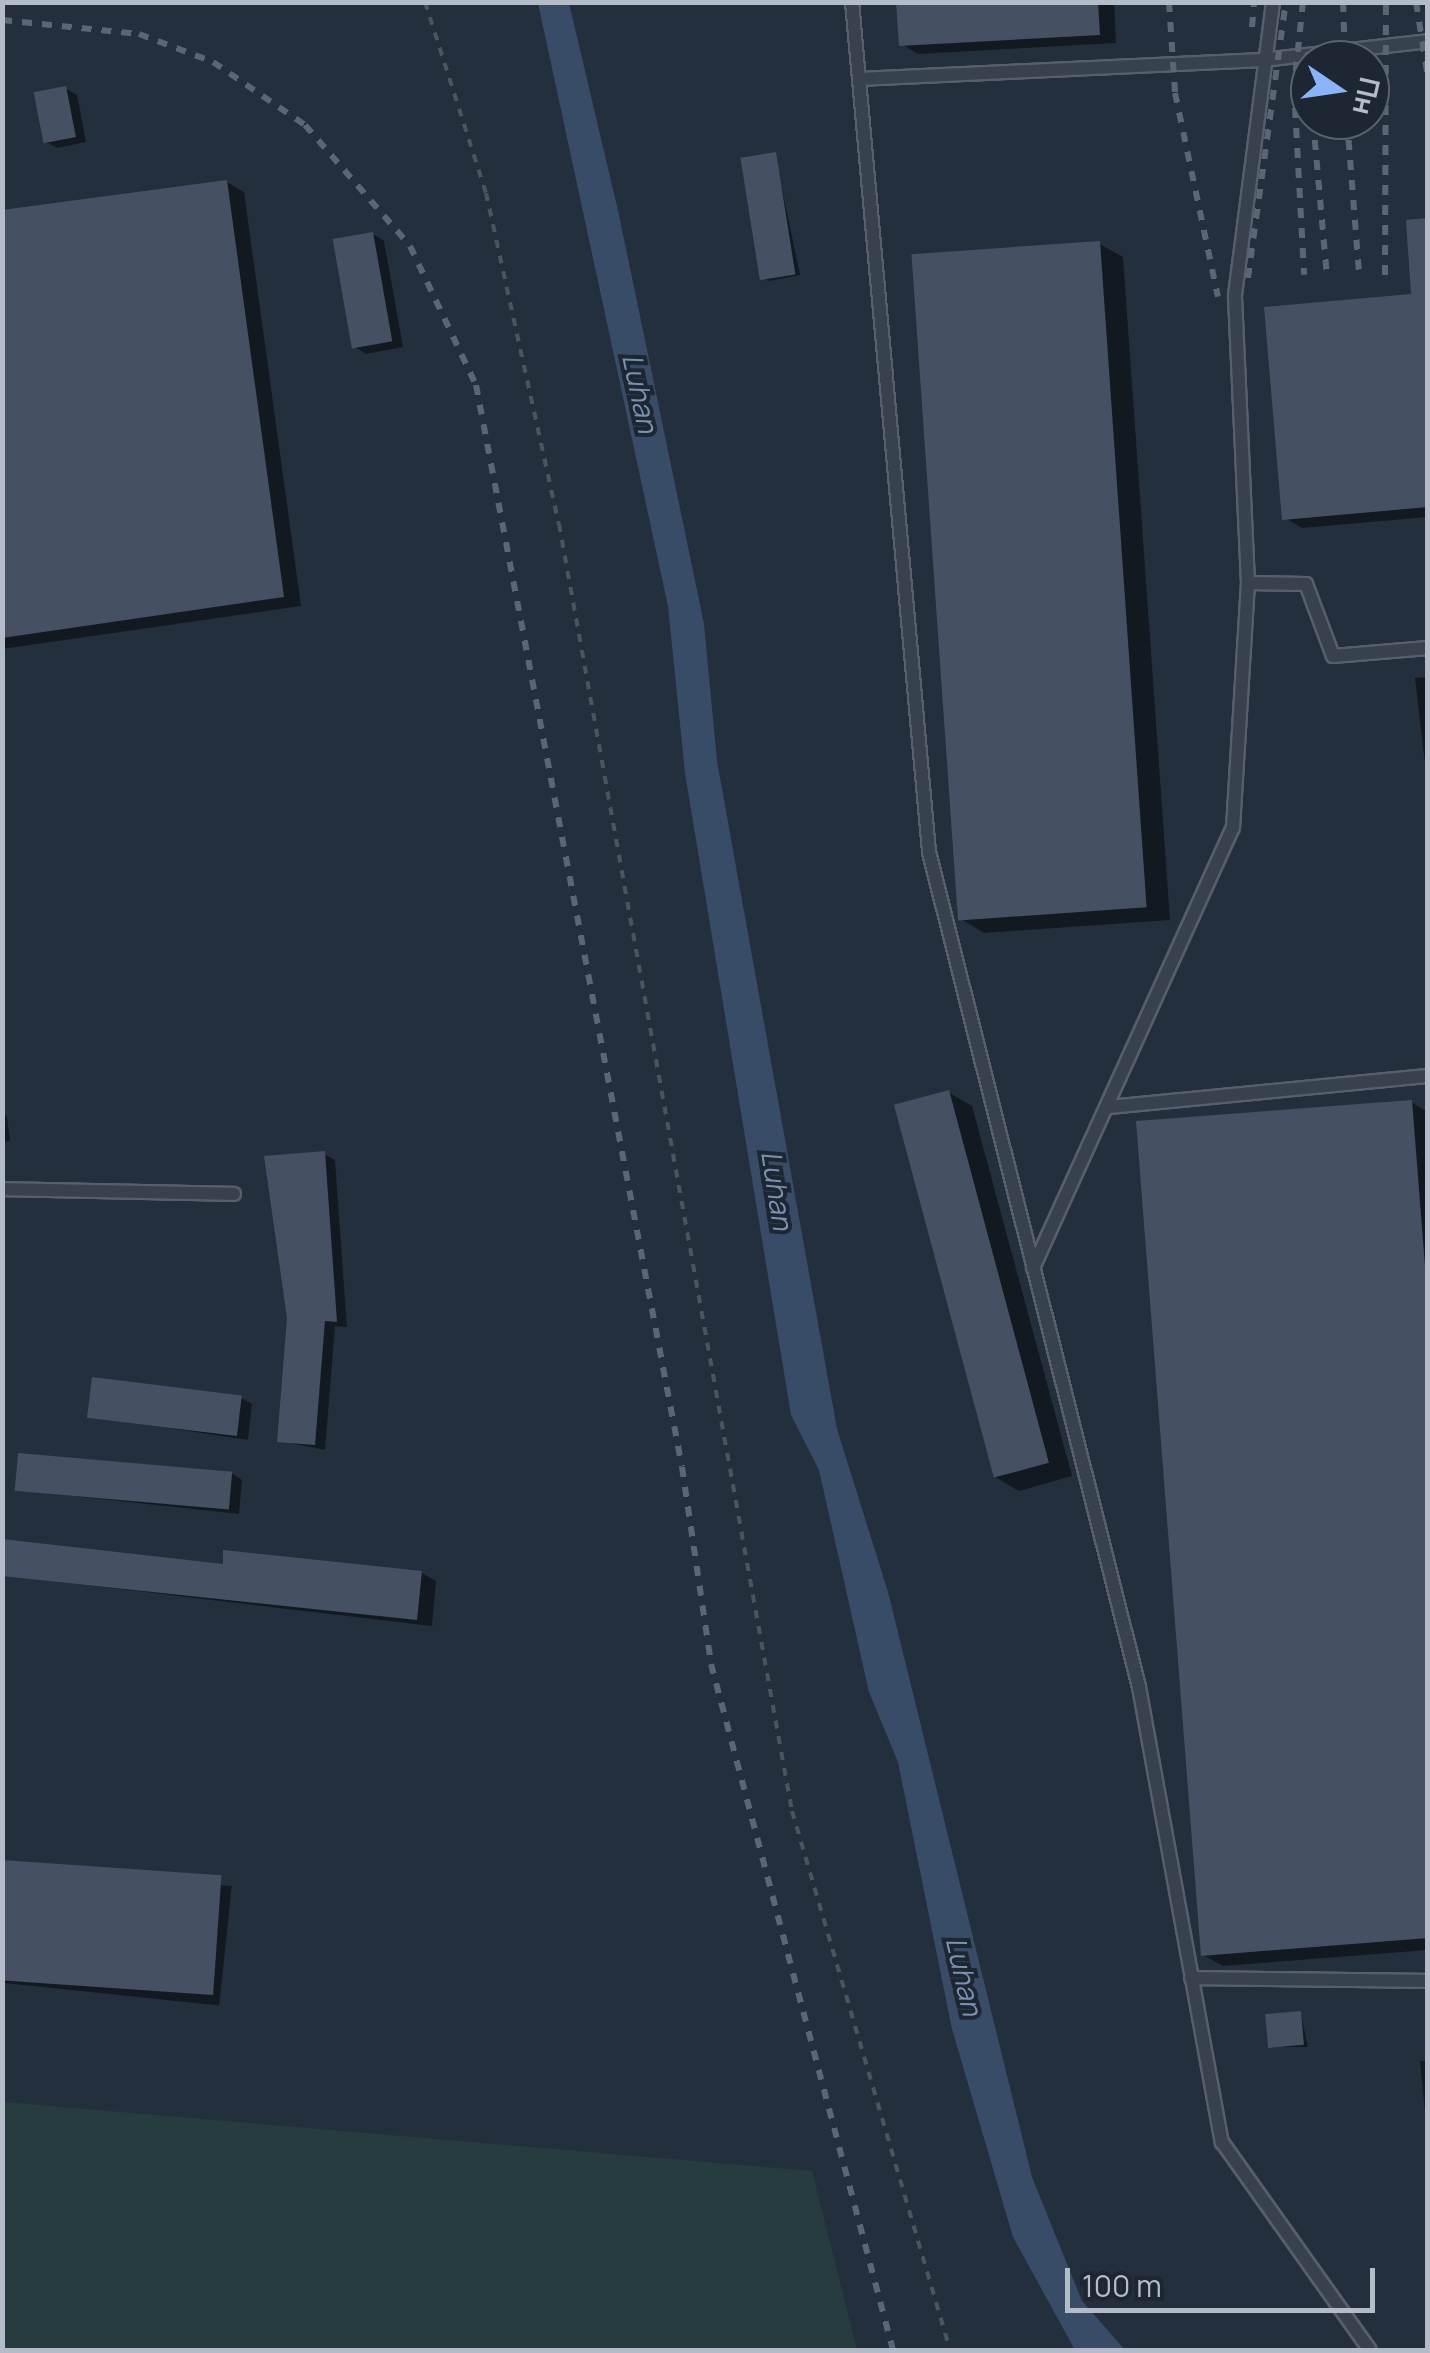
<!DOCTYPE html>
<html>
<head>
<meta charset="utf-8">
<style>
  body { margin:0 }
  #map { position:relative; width:1430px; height:2353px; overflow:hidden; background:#242f3e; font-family:Manrope,sans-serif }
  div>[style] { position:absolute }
  .green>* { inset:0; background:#263c3f }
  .water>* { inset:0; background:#394c67 }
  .shadow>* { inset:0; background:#0007; transform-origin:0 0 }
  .building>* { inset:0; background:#455162; transform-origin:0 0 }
  .path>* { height:4px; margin-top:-2px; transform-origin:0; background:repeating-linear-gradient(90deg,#44595c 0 8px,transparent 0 16px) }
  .roads { filter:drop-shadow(2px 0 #565f6c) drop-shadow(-2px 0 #565f6c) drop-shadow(0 2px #565f6c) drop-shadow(0 -2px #565f6c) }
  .lane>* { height:12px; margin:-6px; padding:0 6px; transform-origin:6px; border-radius:6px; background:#38414e }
  .rail>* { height:6px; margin-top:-3px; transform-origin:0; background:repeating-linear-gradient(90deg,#5a6575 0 10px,transparent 0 20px) }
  span { translate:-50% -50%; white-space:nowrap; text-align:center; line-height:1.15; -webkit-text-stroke:8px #1d2633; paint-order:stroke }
  .water-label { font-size:28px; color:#7c92b1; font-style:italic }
  .frame { position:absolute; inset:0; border:5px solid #b4bcc9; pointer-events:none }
  .north { position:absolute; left:1290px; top:40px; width:100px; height:100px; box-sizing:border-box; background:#1d2633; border:2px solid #59626f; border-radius:50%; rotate:103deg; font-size:28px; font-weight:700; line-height:40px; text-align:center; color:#b4bcc9 }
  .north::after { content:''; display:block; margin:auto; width:35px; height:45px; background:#8ab4f8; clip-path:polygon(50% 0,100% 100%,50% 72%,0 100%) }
  .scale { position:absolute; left:1065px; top:2268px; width:310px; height:45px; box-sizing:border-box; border:5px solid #b4bcc9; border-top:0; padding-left:12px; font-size:30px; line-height:35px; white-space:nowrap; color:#b4bcc9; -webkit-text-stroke:8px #1d2633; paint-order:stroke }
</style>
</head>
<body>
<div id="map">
  <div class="green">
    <i style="clip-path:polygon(3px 2102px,812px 2171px,857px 2350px,3px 2350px)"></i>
  </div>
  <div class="water">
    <i style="clip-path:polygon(538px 3px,569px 3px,619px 215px,704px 624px,717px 761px,837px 1429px,888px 1592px,1032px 2177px,1082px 2301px,1125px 2350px,1075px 2350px,1013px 2237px,952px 2029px,898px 1762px,869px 1692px,819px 1470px,791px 1415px,685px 773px,668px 606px)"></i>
  </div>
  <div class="shadow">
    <i style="clip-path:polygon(899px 2px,1114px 2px,1116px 43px,918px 54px,901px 44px)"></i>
    <i style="clip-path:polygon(66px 89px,77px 95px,86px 142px,57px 148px,46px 142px)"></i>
    <i style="clip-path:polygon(775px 155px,800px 275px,769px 281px,764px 278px)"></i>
    <i style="clip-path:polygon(227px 182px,244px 192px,301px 606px,2px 649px,2px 212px)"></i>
    <i style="clip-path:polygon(1428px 220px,1428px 517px,1302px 528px,1285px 518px,1414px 296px)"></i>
    <i style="clip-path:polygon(373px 234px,384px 241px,403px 347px,366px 354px,355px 347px)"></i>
    <i style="clip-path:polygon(1100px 244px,1123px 257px,1170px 920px,984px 933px,961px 919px)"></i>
    <i style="clip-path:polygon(1428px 677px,1428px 781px,1427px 781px,1415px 678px)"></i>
    <i style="clip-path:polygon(948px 1092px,972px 1106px,1072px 1476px,1019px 1491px,995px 1477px)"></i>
    <i style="clip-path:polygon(1411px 1102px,1428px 1112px,1428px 1950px,1223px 1966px,1203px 1955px)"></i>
    <i style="clip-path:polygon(3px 1113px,7px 1116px,10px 1141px,2px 1142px)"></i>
    <i style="clip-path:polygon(324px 1154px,335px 1160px,347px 1327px,335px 1326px,325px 1450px,280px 1441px)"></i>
    <i style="clip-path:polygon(241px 1398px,252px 1404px,248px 1440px,90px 1416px)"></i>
    <i style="clip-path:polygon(231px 1473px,242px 1480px,239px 1514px,18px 1490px)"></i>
    <i style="clip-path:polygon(225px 1567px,422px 1573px,436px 1581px,432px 1626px,2px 1575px)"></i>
    <i style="left:2px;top:1862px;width:231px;height:120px;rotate:6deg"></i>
    <i style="clip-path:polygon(1301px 2014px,1308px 2047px,1270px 2047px)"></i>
    <i style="clip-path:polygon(1420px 2061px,1428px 2061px,1428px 2145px)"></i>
  </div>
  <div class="building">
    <i style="clip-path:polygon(896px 2px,1098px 2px,1100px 35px,899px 46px)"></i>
    <i style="left:66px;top:86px;width:52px;height:33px;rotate:79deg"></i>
    <i style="left:776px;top:152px;width:124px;height:36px;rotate:81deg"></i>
    <i style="clip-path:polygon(227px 180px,284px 597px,2px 638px,2px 210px)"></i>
    <i style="clip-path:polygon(1428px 218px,1428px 507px,1282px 520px,1264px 307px,1411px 294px,1406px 220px)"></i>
    <i style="left:373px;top:232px;width:111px;height:41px;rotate:80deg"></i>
    <i style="left:1100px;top:241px;width:668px;height:189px;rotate:86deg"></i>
    <i style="left:949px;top:1090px;width:386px;height:57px;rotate:75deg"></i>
    <i style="clip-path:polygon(1412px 1100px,1428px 1305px,1428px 1938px,1201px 1956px,1136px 1121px)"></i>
    <i style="clip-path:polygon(325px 1151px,337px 1322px,325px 1321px,315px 1445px,277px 1442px,287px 1318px,264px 1156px)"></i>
    <i style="left:92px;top:1377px;width:151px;height:41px;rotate:7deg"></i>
    <i style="left:18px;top:1453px;width:215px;height:38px;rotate:5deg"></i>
    <i style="clip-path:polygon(2px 1539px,223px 1564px,223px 1550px,422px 1571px,417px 1620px,2px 1576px)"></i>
    <i style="left:2px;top:1860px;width:220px;height:120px;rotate:4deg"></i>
    <i style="left:1301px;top:2011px;width:34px;height:36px;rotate:85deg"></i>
  </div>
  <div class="path">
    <i style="left:425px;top:2px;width:201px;rotate:72.3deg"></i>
    <i style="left:486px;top:193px;width:339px;rotate:77.6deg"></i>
    <i style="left:559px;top:524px;width:1308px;rotate:79.74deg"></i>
    <i style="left:792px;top:1811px;width:562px;rotate:73.66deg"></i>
  </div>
  <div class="roads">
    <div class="lane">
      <i style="left:852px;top:2px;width:853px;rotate:84.82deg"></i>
      <i style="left:929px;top:852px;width:861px;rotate:75.88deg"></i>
      <i style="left:1139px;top:1687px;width:463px;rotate:79.7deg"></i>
      <i style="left:1222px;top:2142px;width:255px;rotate:54.6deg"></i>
      <i style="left:859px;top:79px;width:403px;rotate:-2.7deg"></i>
      <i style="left:1262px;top:60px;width:167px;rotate:-6.5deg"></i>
      <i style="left:1248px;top:583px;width:58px;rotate:1deg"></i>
      <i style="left:1306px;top:584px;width:77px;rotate:69.4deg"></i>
      <i style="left:1333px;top:656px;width:95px;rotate:-4.8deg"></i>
      <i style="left:1110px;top:1107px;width:320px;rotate:-5.6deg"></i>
      <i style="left:2px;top:1189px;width:232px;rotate:1.2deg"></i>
      <i style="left:1033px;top:1268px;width:483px;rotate:-65.6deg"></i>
      <i style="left:1233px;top:828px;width:245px;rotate:-86.5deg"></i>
      <i style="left:1248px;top:583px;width:288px;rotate:-92.6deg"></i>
      <i style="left:1235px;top:295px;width:295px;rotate:-82.6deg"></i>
      <i style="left:1191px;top:1978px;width:237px;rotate:0.7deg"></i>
    </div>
  </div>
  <div class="rail">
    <i style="left:1169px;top:2px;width:91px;rotate:86.2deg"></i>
    <i style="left:1175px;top:93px;width:208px;rotate:78.1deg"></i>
    <i style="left:1303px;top:2px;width:86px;rotate:96deg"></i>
    <i style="left:1294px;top:88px;width:187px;rotate:86.9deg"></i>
    <i style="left:1343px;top:2px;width:58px;rotate:88deg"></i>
    <i style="left:1416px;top:2px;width:77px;rotate:81deg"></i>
    <i style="left:2px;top:20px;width:138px;rotate:5.8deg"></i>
    <i style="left:139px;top:34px;width:79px;rotate:20.7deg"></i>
    <i style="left:213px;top:62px;width:112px;rotate:34.4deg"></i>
    <i style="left:305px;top:125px;width:160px;rotate:49deg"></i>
    <i style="left:410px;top:246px;width:154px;rotate:64.6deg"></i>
    <i style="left:476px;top:385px;width:1101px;rotate:79.22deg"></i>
    <i style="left:682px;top:1467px;width:199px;rotate:81.6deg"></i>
    <i style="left:711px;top:1664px;width:710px;rotate:75.14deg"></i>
    <i style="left:1252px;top:27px;width:25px;rotate:-85deg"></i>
    <i style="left:1308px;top:52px;width:37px;rotate:87deg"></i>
    <i style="left:1313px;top:120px;width:157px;rotate:84.9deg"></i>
    <i style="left:1347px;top:120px;width:153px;rotate:85.5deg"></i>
    <i style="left:1385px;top:275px;width:273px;rotate:-89.8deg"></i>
    <i style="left:1248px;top:278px;width:279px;rotate:-82.2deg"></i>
  </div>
  <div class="water-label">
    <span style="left:641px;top:393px;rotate:78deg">Luhan</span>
    <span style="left:778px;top:1190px;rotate:81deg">Luhan</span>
    <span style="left:965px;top:1976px;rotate:77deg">Luhan</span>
  </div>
  <div class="frame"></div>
  <div class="north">Пн</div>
  <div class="scale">100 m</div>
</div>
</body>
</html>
